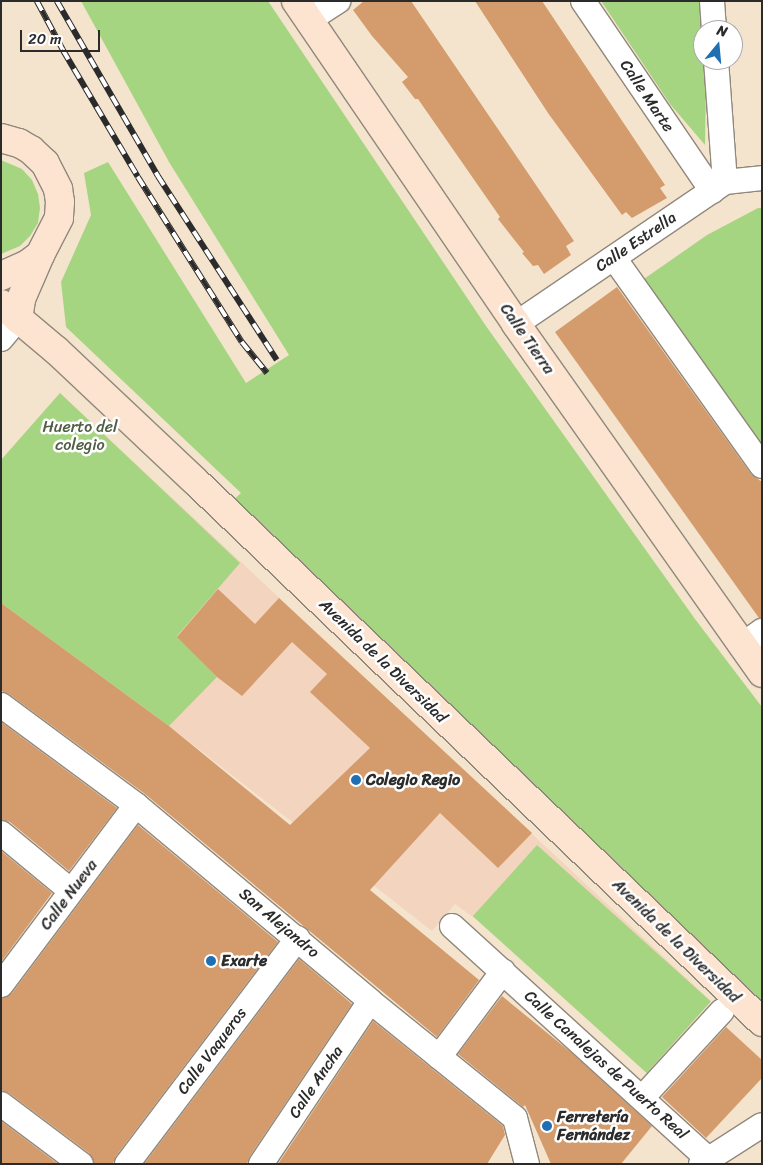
<!DOCTYPE html>
<html>
<head>
<meta charset="utf-8">
<style>
  body { margin:0 }
  #map { position:relative; width:763px; height:1165px; overflow:hidden; background:#f5e4cd; font-family:Sriracha,sans-serif }
  div>[style] { position:absolute }
  .built>* { inset:0; background:#f3d4bf }
  .green>* { inset:0; background:#a6d582; transform-origin:0 0 }
  .building>* { inset:0; background:#d49b6d }
  .roads { filter:drop-shadow(1px 0 #90887c) drop-shadow(-1px 0 #90887c) drop-shadow(0 1px #90887c) drop-shadow(0 -1px #90887c) }
  .street>* { height:24px; margin:-12px; padding:0 12px; transform-origin:12px; border-radius:12px; background:#fff }
  .secondary>* { height:28px; margin:-14px; padding:0 14px; transform-origin:14px; border-radius:14px; background:#fde4d1 }
  .rail>* { height:5.5px; margin-top:-2.75px; transform-origin:0; background:repeating-linear-gradient(90deg,#fff 0 11px,#2b2b2b 0 22px); box-sizing:border-box; border-block:1px solid #2b2b2b }
  .dots>* { width:14px; height:14px; translate:-50% -50%; box-sizing:border-box; border:2px solid #fff; border-radius:50% }
  span { translate:-50% -50%; white-space:nowrap; text-align:center; line-height:1.15; -webkit-text-stroke:5px #fff; paint-order:stroke }
  .street-label { font-size:16px; color:#2b2b2b }
  .park-label { font-size:16px; color:#505e45 }
  .poi-label { font-size:16px; color:#2b2b2b; font-weight:700 }
  .left { translate:0 -50%; text-align:left }
  .frame { position:absolute; inset:0; border:2px solid #2b2b2b; pointer-events:none }
  .north { position:absolute; left:693px; top:20px; width:50px; height:50px; box-sizing:border-box; background:#fff; border:1px solid #aaa; border-radius:50%; rotate:17deg; font-size:14px; font-weight:700; line-height:20px; text-align:center; color:#2b2b2b }
  .north::after { content:''; display:block; margin:auto; width:18px; height:22px; background:#1f6fb2; clip-path:polygon(50% 0,100% 100%,50% 72%,0 100%) }
  .scale { position:absolute; left:20px; top:30px; width:80px; height:22px; box-sizing:border-box; border:2px solid #2b2b2b; border-top:0; padding-left:6px; font-size:15px; line-height:18px; white-space:nowrap; color:#2b2b2b; -webkit-text-stroke:4px #fff; paint-order:stroke }
</style>
</head>
<body>
<div id="map">
  <div class="built">
    <i style="clip-path:polygon(60px 393px,711px 1001px,646px 1072px,477px 920px,455px 904px,432px 931px,169px 726px,1px 460px)"></i>
  </div>
  <div class="green">
    <i style="clip-path:polygon(81px 1px,268px 1px,486px 326px,695px 619px,762px 707px,762px 1001px,533px 788px,232px 501px,241px 493px,66px 327px,61px 282px,91px 215px,84px 173px,108px 162px,246px 383px,289px 355px,169px 162px)"></i>
    <i style="clip-path:polygon(601px 1px,700px 1px,706px 88px,705px 145px,670px 104px)"></i>
    <i style="clip-path:polygon(1px 160px,22px 169px,32px 180px,38px 194px,40px 208px,38px 223px,30px 236px,20px 246px,1px 254px)"></i>
    <i style="clip-path:polygon(758px 208px,762px 208px,762px 448px,641px 281px,707px 235px)"></i>
    <i style="clip-path:polygon(60px 393px,240px 563px,177px 636px,217px 677px,169px 726px,1px 603px,1px 460px)"></i>
    <i style="left:537px;top:845px;width:234px;height:96px;rotate:42deg"></i>
  </div>
  <div class="building">
    <i style="clip-path:polygon(364px 1px,411px 1px,574px 241px,566px 246px,571px 255px,544px 274px,538px 265px,533px 266px,522px 253px,524px 252px,498px 219px,500px 217px,418px 99px,415px 99px,402px 82px,408px 77px,372px 36px,353px 10px)"></i>
    <i style="clip-path:polygon(475px 1px,542px 1px,665px 185px,660px 188px,667px 198px,632px 218px,626px 212px,622px 215px,548px 113px)"></i>
    <i style="clip-path:polygon(617px 287px,751px 474px,762px 482px,762px 617px,759px 618px,555px 332px)"></i>
    <i style="clip-path:polygon(218px 589px,255px 624px,279px 598px,532px 833px,498px 868px,440px 813px,370px 890px,479px 980px,437px 1037px,145px 794px,9px 694px,1px 691px,1px 603px,169px 726px,290px 825px,370px 748px,310px 692px,327px 674px,292px 642px,242px 696px,217px 677px,177px 637px)"></i>
    <i style="clip-path:polygon(1px 722px,117px 808px,69px 871px,10px 822px,1px 820px)"></i>
    <i style="clip-path:polygon(138px 825px,278px 942px,116px 1156px,113px 1164px,94px 1164px,89px 1153px,9px 1093px,1px 1090px,1px 998px,12px 993px)"></i>
    <i style="clip-path:polygon(1px 851px,52px 893px,1px 962px)"></i>
    <i style="clip-path:polygon(299px 959px,352px 1004px,250px 1156px,247px 1164px,144px 1164px)"></i>
    <i style="clip-path:polygon(502px 996px,573px 1054px,652px 1126px,621px 1164px,551px 1164px,525px 1105px,523px 1107px,458px 1054px)"></i>
    <i style="clip-path:polygon(373px 1021px,503px 1126px,505px 1135px,487px 1164px,278px 1164px)"></i>
    <i style="clip-path:polygon(726px 1027px,762px 1060px,762px 1078px,706px 1138px,662px 1097px)"></i>
    <i style="clip-path:polygon(1px 1121px,58px 1164px,1px 1164px)"></i>
  </div>
  <div class="roads">
    <div class="street">
      <i style="left:583px;top:1px;width:230px;rotate:55.8deg"></i>
      <i style="left:712px;top:1px;width:29px;rotate:86deg"></i>
      <i style="left:309px;top:20px;width:35px;rotate:-33deg"></i>
      <i style="left:716px;top:60px;width:122px;rotate:85.8deg"></i>
      <i style="left:614px;top:258px;width:255px;rotate:54.6deg"></i>
      <i style="left:516px;top:324px;width:253px;rotate:-34.2deg"></i>
      <i style="left:725px;top:182px;width:37px;rotate:-6deg"></i>
      <i style="left:1px;top:339px;width:26px;rotate:-50deg"></i>
      <i style="left:741px;top:646px;width:26px;rotate:-36deg"></i>
      <i style="left:1px;top:705px;width:168px;rotate:36.5deg"></i>
      <i style="left:136px;top:805px;width:305px;rotate:39.9deg"></i>
      <i style="left:370px;top:1001px;width:186px;rotate:38.9deg"></i>
      <i style="left:515px;top:1118px;width:48px;rotate:75.4deg"></i>
      <i style="left:1px;top:833px;width:91px;rotate:39.6deg"></i>
      <i style="left:452px;top:926px;width:346px;rotate:42.3deg"></i>
      <i style="left:1px;top:985px;width:225px;rotate:-53.1deg"></i>
      <i style="left:439px;top:1057px;width:107px;rotate:-53.3deg"></i>
      <i style="left:642px;top:1098px;width:118px;rotate:-47.4deg"></i>
      <i style="left:1px;top:1104px;width:100px;rotate:36.9deg"></i>
      <i style="left:127px;top:1164px;width:283px;rotate:-52.9deg"></i>
      <i style="left:261px;top:1164px;width:196px;rotate:-56.2deg"></i>
      <i style="left:701px;top:1164px;width:72px;rotate:-32.6deg"></i>
    </div>
    <div class="secondary">
      <i style="left:296px;top:1px;width:391px;rotate:55.7deg"></i>
      <i style="left:516px;top:324px;width:427px;rotate:54.8deg"></i>
      <i style="left:1px;top:138px;width:19px;rotate:16deg"></i>
      <i style="left:19px;top:143px;width:14px;rotate:30deg"></i>
      <i style="left:31px;top:150px;width:19px;rotate:43deg"></i>
      <i style="left:45px;top:163px;width:29px;rotate:63deg"></i>
      <i style="left:58px;top:189px;width:13px;rotate:81deg"></i>
      <i style="left:60px;top:202px;width:16px;rotate:94deg"></i>
      <i style="left:59px;top:218px;width:42px;rotate:117.2deg"></i>
      <i style="left:40px;top:255px;width:15px;rotate:143deg"></i>
      <i style="left:28px;top:264px;width:30px;rotate:156deg"></i>
      <i style="left:1px;top:304px;width:73px;rotate:40deg"></i>
      <i style="left:57px;top:351px;width:188px;rotate:43.3deg"></i>
      <i style="left:194px;top:480px;width:785px;rotate:43.66deg"></i>
      <i style="left:18px;top:319px;width:20px;rotate:-81deg"></i>
      <i style="left:21px;top:299px;width:48px;rotate:-66.6deg"></i>
    </div>
  </div>
  <div class="rail">
    <i style="left:37px;top:1px;width:55px;rotate:62deg"></i>
    <i style="left:63px;top:50px;width:147px;rotate:59.4deg"></i>
    <i style="left:138px;top:177px;width:195px;rotate:57.8deg"></i>
    <i style="left:242px;top:342px;width:40px;rotate:51deg"></i>
    <i style="left:57px;top:1px;width:202px;rotate:60deg"></i>
    <i style="left:158px;top:176px;width:219px;rotate:57.1deg"></i>
  </div>
  <div class="dots">
    <i style="left:356px;top:780px;background:#1f6fb2"></i>
    <i style="left:211px;top:961px;background:#1f6fb2"></i>
    <i style="left:547px;top:1126px;background:#1f6fb2"></i>
  </div>
  <div class="street-label">
    <span style="left:647px;top:96px;rotate:56deg">Calle Marte</span>
    <span style="left:636px;top:242px;rotate:-34deg">Calle Estrella</span>
    <span style="left:527px;top:339px;rotate:55deg">Calle Tierra</span>
    <span style="left:383px;top:661px;rotate:44deg">Avenida de la Diversidad</span>
    <span style="left:69px;top:895px;rotate:-53deg">Calle Nueva</span>
    <span style="left:279px;top:923px;rotate:40deg">San Alejandro</span>
    <span style="left:676px;top:941px;rotate:44deg">Avenida de la Diversidad</span>
    <span style="left:212px;top:1051px;rotate:-53deg">Calle Vaqueros</span>
    <span style="left:606px;top:1065px;rotate:42deg">Calle Canalejas de Puerto Real</span>
    <span style="left:316px;top:1082px;rotate:-56deg">Calle Ancha</span>
  </div>
  <div class="park-label">
    <span style="left:80px;top:436px">Huerto del<br>colegio</span>
  </div>
  <div class="poi-label">
    <span class="left" style="left:366px;top:780px">Colegio Regio</span>
    <span class="left" style="left:221px;top:961px">Exarte</span>
    <span class="left" style="left:557px;top:1126px">Ferretería<br>Fernández</span>
  </div>
  <div class="frame"></div>
  <div class="north">N</div>
  <div class="scale">20 m</div>
</div>
</body>
</html>
